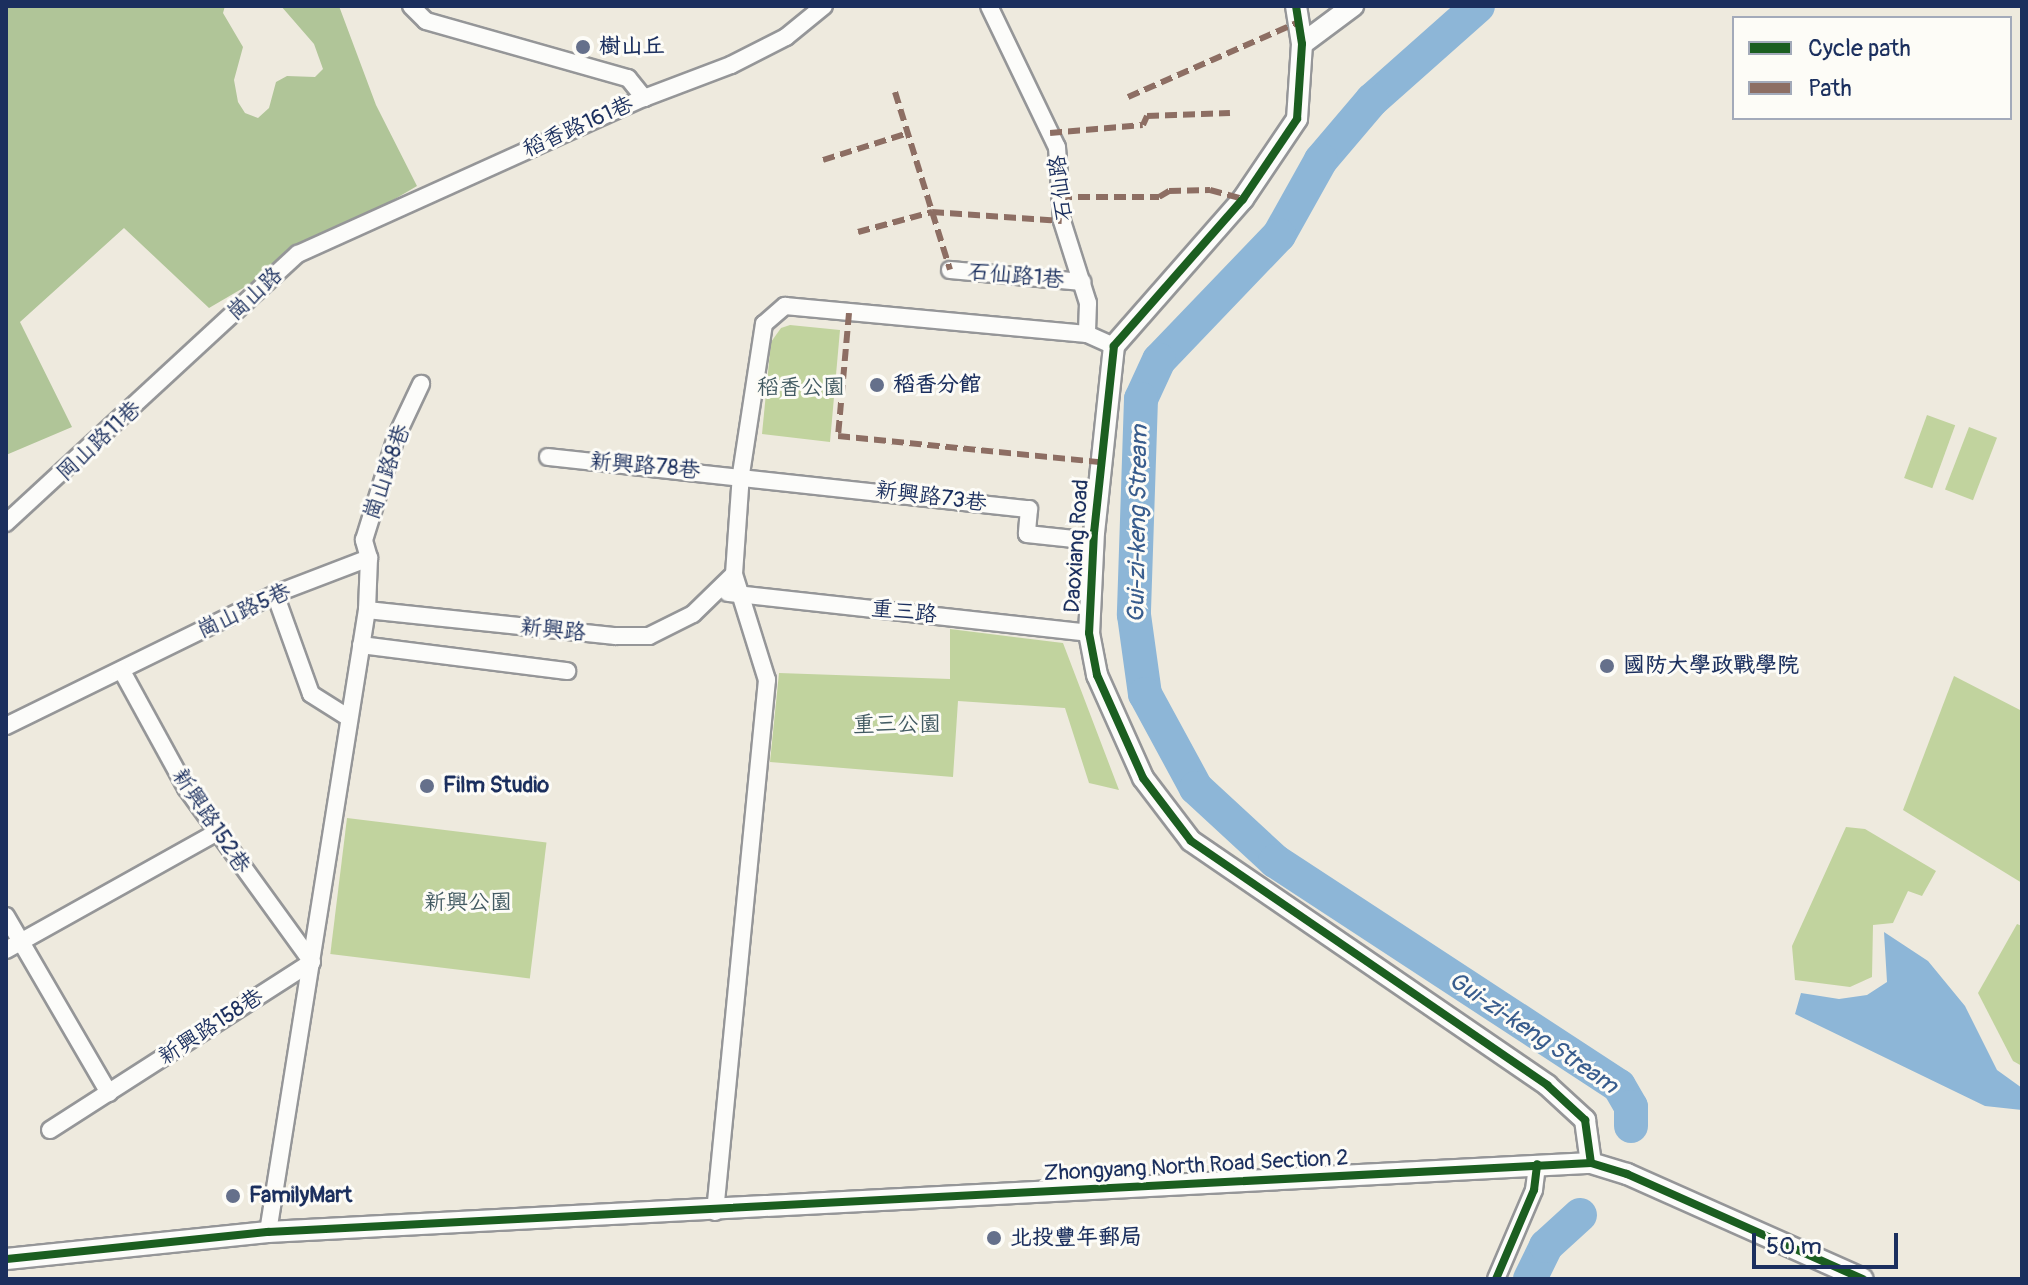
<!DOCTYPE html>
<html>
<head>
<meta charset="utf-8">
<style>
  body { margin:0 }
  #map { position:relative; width:2028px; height:1285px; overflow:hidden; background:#eeeade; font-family:Pangolin,"LXGW WenKai TC",sans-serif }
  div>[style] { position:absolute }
  .green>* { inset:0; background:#c1d39e; transform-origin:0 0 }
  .forest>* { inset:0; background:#b0c598 }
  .water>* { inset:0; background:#8db6d7 }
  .stream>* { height:6px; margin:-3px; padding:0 3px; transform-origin:3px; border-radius:3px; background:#8db6d7 }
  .river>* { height:34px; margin:-17px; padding:0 17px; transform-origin:17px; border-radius:17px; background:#8db6d7 }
  .roads { filter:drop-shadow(2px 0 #959698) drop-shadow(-2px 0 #959698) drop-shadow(0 2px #959698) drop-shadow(0 -2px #959698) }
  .minor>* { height:16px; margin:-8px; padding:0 8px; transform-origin:8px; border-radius:8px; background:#fcfcfa }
  .tertiary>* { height:20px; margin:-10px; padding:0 10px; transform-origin:10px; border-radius:10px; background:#fcfcfa }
  .quiet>* { height:6px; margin-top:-3px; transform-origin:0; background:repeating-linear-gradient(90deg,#8d6e63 0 12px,transparent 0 18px) }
  .cycleway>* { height:8px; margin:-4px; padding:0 4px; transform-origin:4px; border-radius:4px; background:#1b5e20 }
  .dots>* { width:22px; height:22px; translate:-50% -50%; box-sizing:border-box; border:4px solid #fdfcf7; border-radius:50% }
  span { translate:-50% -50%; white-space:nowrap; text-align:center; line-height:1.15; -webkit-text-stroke:6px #fdfcf7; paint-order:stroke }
  .poi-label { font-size:22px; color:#1b2f5e; font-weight:700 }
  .left { translate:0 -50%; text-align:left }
  .street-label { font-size:22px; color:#1b2f5e }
  .park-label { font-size:22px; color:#425a62 }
  .water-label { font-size:24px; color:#385c8d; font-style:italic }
  .frame { position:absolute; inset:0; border:8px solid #1b2f5e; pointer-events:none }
  .legend { position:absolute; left:1732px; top:16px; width:280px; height:104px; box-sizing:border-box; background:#fdfcf7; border:2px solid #a3aaba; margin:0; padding:10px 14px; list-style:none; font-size:24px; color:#1b2f5e }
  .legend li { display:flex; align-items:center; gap:16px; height:40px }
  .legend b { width:40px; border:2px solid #a3aaba }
  .scale { position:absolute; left:1752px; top:1233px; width:146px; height:36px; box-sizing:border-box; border:4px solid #1b2f5e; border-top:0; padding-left:10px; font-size:24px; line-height:28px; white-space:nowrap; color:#1b2f5e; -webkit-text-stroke:6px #fdfcf7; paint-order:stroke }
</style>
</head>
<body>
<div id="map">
  <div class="green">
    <i style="clip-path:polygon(790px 325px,840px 330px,830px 442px,762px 434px,771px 342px,781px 328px)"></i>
    <i style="left:1927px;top:415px;width:30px;height:67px;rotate:20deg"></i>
    <i style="left:1969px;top:427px;width:30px;height:67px;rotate:21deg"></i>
    <i style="clip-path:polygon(950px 629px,1063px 643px,1119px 790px,1089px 783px,1065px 708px,958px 701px,953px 777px,770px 762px,779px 673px,950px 679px)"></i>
    <i style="clip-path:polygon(1954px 676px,2022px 711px,2022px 883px,1903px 810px)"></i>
    <i style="left:347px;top:818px;width:201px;height:137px;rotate:7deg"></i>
    <i style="clip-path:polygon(1846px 827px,1865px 829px,1936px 871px,1922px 896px,1908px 891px,1893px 923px,1873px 925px,1872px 977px,1850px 987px,1795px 980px,1792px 946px)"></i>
    <i style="clip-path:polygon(2017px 924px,2022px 926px,2022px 1066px,2013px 1061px,1978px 993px)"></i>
  </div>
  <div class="forest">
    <i style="clip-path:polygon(6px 6px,225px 6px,223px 13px,243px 47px,234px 80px,238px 102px,245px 113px,258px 118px,269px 108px,276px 82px,287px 76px,315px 77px,323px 69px,314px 44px,281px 6px,339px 6px,376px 105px,417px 186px,209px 308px,124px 228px,20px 322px,72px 427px,6px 455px)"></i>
  </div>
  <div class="water">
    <i style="clip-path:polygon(1884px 932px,1928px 961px,1965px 1006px,1997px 1070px,2022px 1088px,2022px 1110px,1985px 1106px,1795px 1014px,1801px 993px,1839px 999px,1867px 995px,1887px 982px)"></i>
  </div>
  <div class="stream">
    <i style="left:1125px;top:614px;width:9px;rotate:-18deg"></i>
  </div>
  <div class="river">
    <i style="left:1478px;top:6px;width:142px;rotate:138.4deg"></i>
    <i style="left:1372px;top:100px;width:79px;rotate:130.4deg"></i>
    <i style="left:1321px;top:160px;width:86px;rotate:119.2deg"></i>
    <i style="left:1279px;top:235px;width:173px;rotate:133.8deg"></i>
    <i style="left:1159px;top:360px;width:43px;rotate:114.8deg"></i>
    <i style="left:1141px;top:399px;width:216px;rotate:91.9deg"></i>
    <i style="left:1134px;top:615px;width:80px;rotate:82.1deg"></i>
    <i style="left:1145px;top:694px;width:107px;rotate:61.5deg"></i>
    <i style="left:1196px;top:788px;width:108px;rotate:42.7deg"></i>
    <i style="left:1275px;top:861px;width:411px;rotate:33.2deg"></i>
    <i style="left:1619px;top:1086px;width:24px;rotate:60deg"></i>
    <i style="left:1631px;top:1107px;width:19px;rotate:90deg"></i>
    <i style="left:1530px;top:1279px;width:37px;rotate:-64deg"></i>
    <i style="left:1546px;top:1246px;width:46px;rotate:-42.4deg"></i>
  </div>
  <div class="roads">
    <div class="minor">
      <i style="left:411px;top:6px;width:21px;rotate:45deg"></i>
      <i style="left:426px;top:21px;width:210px;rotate:15.8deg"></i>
      <i style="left:628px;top:78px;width:26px;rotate:51deg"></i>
      <i style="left:989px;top:6px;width:157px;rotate:64.3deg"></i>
      <i style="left:1057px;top:147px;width:74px;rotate:86.1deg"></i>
      <i style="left:1062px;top:221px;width:86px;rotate:72.4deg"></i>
      <i style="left:1088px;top:303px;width:31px;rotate:92deg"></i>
      <i style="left:950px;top:270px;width:133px;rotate:5.2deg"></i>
      <i style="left:548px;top:457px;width:484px;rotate:6.2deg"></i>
      <i style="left:1029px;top:509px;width:25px;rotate:95deg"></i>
      <i style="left:1027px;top:534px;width:66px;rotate:6.1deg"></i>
      <i style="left:6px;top:523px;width:397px;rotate:-42.7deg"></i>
      <i style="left:298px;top:254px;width:380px;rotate:-24.3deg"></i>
      <i style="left:644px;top:98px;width:93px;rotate:-20.8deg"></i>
      <i style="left:731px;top:65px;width:62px;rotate:-27deg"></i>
      <i style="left:786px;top:37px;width:49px;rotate:-39.2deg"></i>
      <i style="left:728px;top:593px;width:363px;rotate:6.3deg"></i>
      <i style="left:275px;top:594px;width:106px;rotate:70.2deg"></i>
      <i style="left:311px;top:694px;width:45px;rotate:32.3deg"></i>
      <i style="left:367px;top:610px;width:250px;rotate:6deg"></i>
      <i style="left:616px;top:636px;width:33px"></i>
      <i style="left:649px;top:636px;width:49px;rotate:-26.6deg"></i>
      <i style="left:693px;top:614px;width:57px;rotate:-44.3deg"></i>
      <i style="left:734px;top:574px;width:100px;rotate:-86deg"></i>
      <i style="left:741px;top:474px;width:152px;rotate:-81.3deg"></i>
      <i style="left:764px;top:324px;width:28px;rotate:-41deg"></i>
      <i style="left:785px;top:306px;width:303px;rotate:5.3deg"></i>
      <i style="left:1087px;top:334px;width:30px;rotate:24deg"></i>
      <i style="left:361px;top:645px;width:208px;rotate:7.2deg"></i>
      <i style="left:6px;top:726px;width:300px;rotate:-26.1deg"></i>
      <i style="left:275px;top:594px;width:101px;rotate:-21deg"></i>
      <i style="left:6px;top:916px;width:205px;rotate:59.8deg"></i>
      <i style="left:6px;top:950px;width:240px;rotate:-29.2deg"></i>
      <i style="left:50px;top:1130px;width:311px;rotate:-32.7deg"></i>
      <i style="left:312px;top:962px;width:215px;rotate:-125.9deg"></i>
      <i style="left:186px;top:788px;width:133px;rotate:-118.7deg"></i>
      <i style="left:715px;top:1212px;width:535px;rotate:-84.42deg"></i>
      <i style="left:767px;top:680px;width:111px;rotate:-107.3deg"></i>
      <i style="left:268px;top:1232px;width:630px;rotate:-80.96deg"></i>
      <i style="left:367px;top:610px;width:52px;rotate:-87.8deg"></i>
      <i style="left:369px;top:558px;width:19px;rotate:-106deg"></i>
      <i style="left:364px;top:540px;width:108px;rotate:-72.7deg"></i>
      <i style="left:396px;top:437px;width:59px;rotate:-64.7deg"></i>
      <i style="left:1496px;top:1279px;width:97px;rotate:-66.9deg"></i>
      <i style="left:1534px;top:1190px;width:26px;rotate:-83deg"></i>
    </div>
    <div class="tertiary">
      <i style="left:1296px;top:6px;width:38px;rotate:81deg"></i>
      <i style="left:1302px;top:44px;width:75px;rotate:93.8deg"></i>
      <i style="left:1297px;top:119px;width:97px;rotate:124deg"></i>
      <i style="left:1243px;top:199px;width:196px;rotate:131.3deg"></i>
      <i style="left:1114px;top:346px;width:187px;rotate:96.1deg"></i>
      <i style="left:1094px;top:532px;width:101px;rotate:92.8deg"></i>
      <i style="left:1089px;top:633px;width:43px;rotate:79.2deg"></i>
      <i style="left:1097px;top:675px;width:113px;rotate:65.9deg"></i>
      <i style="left:1143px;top:778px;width:79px;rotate:52.7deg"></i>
      <i style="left:1191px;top:841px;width:432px;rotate:34.4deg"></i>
      <i style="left:1547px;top:1085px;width:52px;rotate:42.6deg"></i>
      <i style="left:1585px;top:1120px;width:43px;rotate:82.1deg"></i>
      <i style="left:1302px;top:44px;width:64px;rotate:-36.7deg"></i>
      <i style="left:6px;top:1259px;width:263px;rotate:-5.9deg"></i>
      <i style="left:268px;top:1232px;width:1325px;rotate:-2.99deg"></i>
      <i style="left:1591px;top:1163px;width:38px;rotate:17deg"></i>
      <i style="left:1627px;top:1174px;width:258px;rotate:24deg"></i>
    </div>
  </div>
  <div class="quiet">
    <i style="left:895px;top:92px;width:186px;rotate:72.8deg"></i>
    <i style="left:1128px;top:97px;width:187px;rotate:-23.7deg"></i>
    <i style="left:1050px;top:133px;width:93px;rotate:-4.9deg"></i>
    <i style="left:1143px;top:125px;width:10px;rotate:-66deg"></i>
    <i style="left:1147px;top:116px;width:83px;rotate:-2.1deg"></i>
    <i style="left:823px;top:160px;width:89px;rotate:-17.6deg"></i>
    <i style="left:1060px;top:197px;width:99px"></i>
    <i style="left:1159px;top:197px;width:12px;rotate:-31deg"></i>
    <i style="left:1169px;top:191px;width:41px;rotate:-1.4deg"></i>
    <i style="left:1210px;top:190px;width:34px;rotate:15deg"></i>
    <i style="left:858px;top:232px;width:77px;rotate:-15.1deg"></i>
    <i style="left:932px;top:212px;width:130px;rotate:4deg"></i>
    <i style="left:849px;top:313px;width:123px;rotate:95.1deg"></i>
    <i style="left:838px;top:436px;width:263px;rotate:5.7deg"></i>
  </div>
  <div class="cycleway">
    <i style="left:1296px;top:6px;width:38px;rotate:81deg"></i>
    <i style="left:1302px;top:44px;width:75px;rotate:93.8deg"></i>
    <i style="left:1297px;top:119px;width:97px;rotate:124deg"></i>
    <i style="left:1243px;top:199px;width:196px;rotate:131.3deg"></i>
    <i style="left:1114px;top:346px;width:187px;rotate:96.1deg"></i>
    <i style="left:1094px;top:532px;width:101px;rotate:92.8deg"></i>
    <i style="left:1089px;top:633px;width:43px;rotate:79.2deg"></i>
    <i style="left:1097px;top:675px;width:113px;rotate:65.9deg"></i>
    <i style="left:1143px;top:778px;width:79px;rotate:52.7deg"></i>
    <i style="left:1191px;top:841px;width:432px;rotate:34.4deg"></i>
    <i style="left:1547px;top:1085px;width:52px;rotate:42.6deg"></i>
    <i style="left:1585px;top:1120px;width:43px;rotate:82.1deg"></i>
    <i style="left:6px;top:1259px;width:263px;rotate:-5.9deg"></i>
    <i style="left:268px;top:1232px;width:1325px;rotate:-2.99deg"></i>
    <i style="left:1591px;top:1163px;width:38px;rotate:17deg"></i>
    <i style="left:1627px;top:1174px;width:258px;rotate:24deg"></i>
    <i style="left:1496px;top:1279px;width:97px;rotate:-66.9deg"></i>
    <i style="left:1534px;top:1190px;width:26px;rotate:-83deg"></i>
  </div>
  <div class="dots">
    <i style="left:583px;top:47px;background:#65708b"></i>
    <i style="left:877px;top:385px;background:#65708b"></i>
    <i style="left:1607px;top:666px;background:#65708b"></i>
    <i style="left:427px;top:786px;background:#65708b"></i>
    <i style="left:233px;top:1196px;background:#65708b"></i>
    <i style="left:994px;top:1238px;background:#65708b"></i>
  </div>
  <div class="poi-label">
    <span class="left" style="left:599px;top:47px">樹山丘</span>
    <span class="left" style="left:893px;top:385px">稻香分館</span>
    <span class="left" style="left:1623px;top:666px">國防大學政戰學院</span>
    <span class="left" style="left:443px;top:786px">Film Studio</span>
    <span class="left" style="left:249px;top:1196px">FamilyMart</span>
    <span class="left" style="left:1010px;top:1238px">北投豐年郵局</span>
  </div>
  <div class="street-label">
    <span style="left:578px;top:127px;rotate:-24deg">稻香路161巷</span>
    <span style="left:1061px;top:188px;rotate:-97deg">石仙路</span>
    <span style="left:1016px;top:276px;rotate:5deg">石仙路1巷</span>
    <span style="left:255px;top:294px;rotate:-43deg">崗山路</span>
    <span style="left:99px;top:441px;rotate:-43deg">岡山路11巷</span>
    <span style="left:645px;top:466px;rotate:5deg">新興路78巷</span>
    <span style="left:387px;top:472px;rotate:-71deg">崗山路8巷</span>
    <span style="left:931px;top:497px;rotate:7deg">新興路73巷</span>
    <span style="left:1077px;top:546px;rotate:-86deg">Daoxiang Road</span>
    <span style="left:244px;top:611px;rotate:-25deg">崗山路5巷</span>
    <span style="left:904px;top:612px;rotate:6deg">重三路</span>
    <span style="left:553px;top:630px;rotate:6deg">新興路</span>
    <span style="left:211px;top:821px;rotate:56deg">新興路152巷</span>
    <span style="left:211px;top:1027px;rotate:-33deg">新興路158巷</span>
    <span style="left:1196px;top:1166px;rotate:-3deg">Zhongyang North Road Section 2</span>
  </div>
  <div class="park-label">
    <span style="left:801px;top:388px">稻香公園</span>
    <span style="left:897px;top:725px">重三公園</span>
    <span style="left:468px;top:903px">新興公園</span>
  </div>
  <div class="water-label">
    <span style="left:1138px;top:524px;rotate:-89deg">Gui-zi-keng Stream</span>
    <span style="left:1533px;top:1033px;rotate:34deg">Gui-zi-keng Stream</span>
  </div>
  <div class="frame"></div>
  <ul class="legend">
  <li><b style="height:10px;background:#1b5e20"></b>Cycle path</li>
  <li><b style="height:10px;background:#8d6e63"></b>Path</li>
  </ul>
  <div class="scale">50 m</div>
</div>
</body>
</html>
